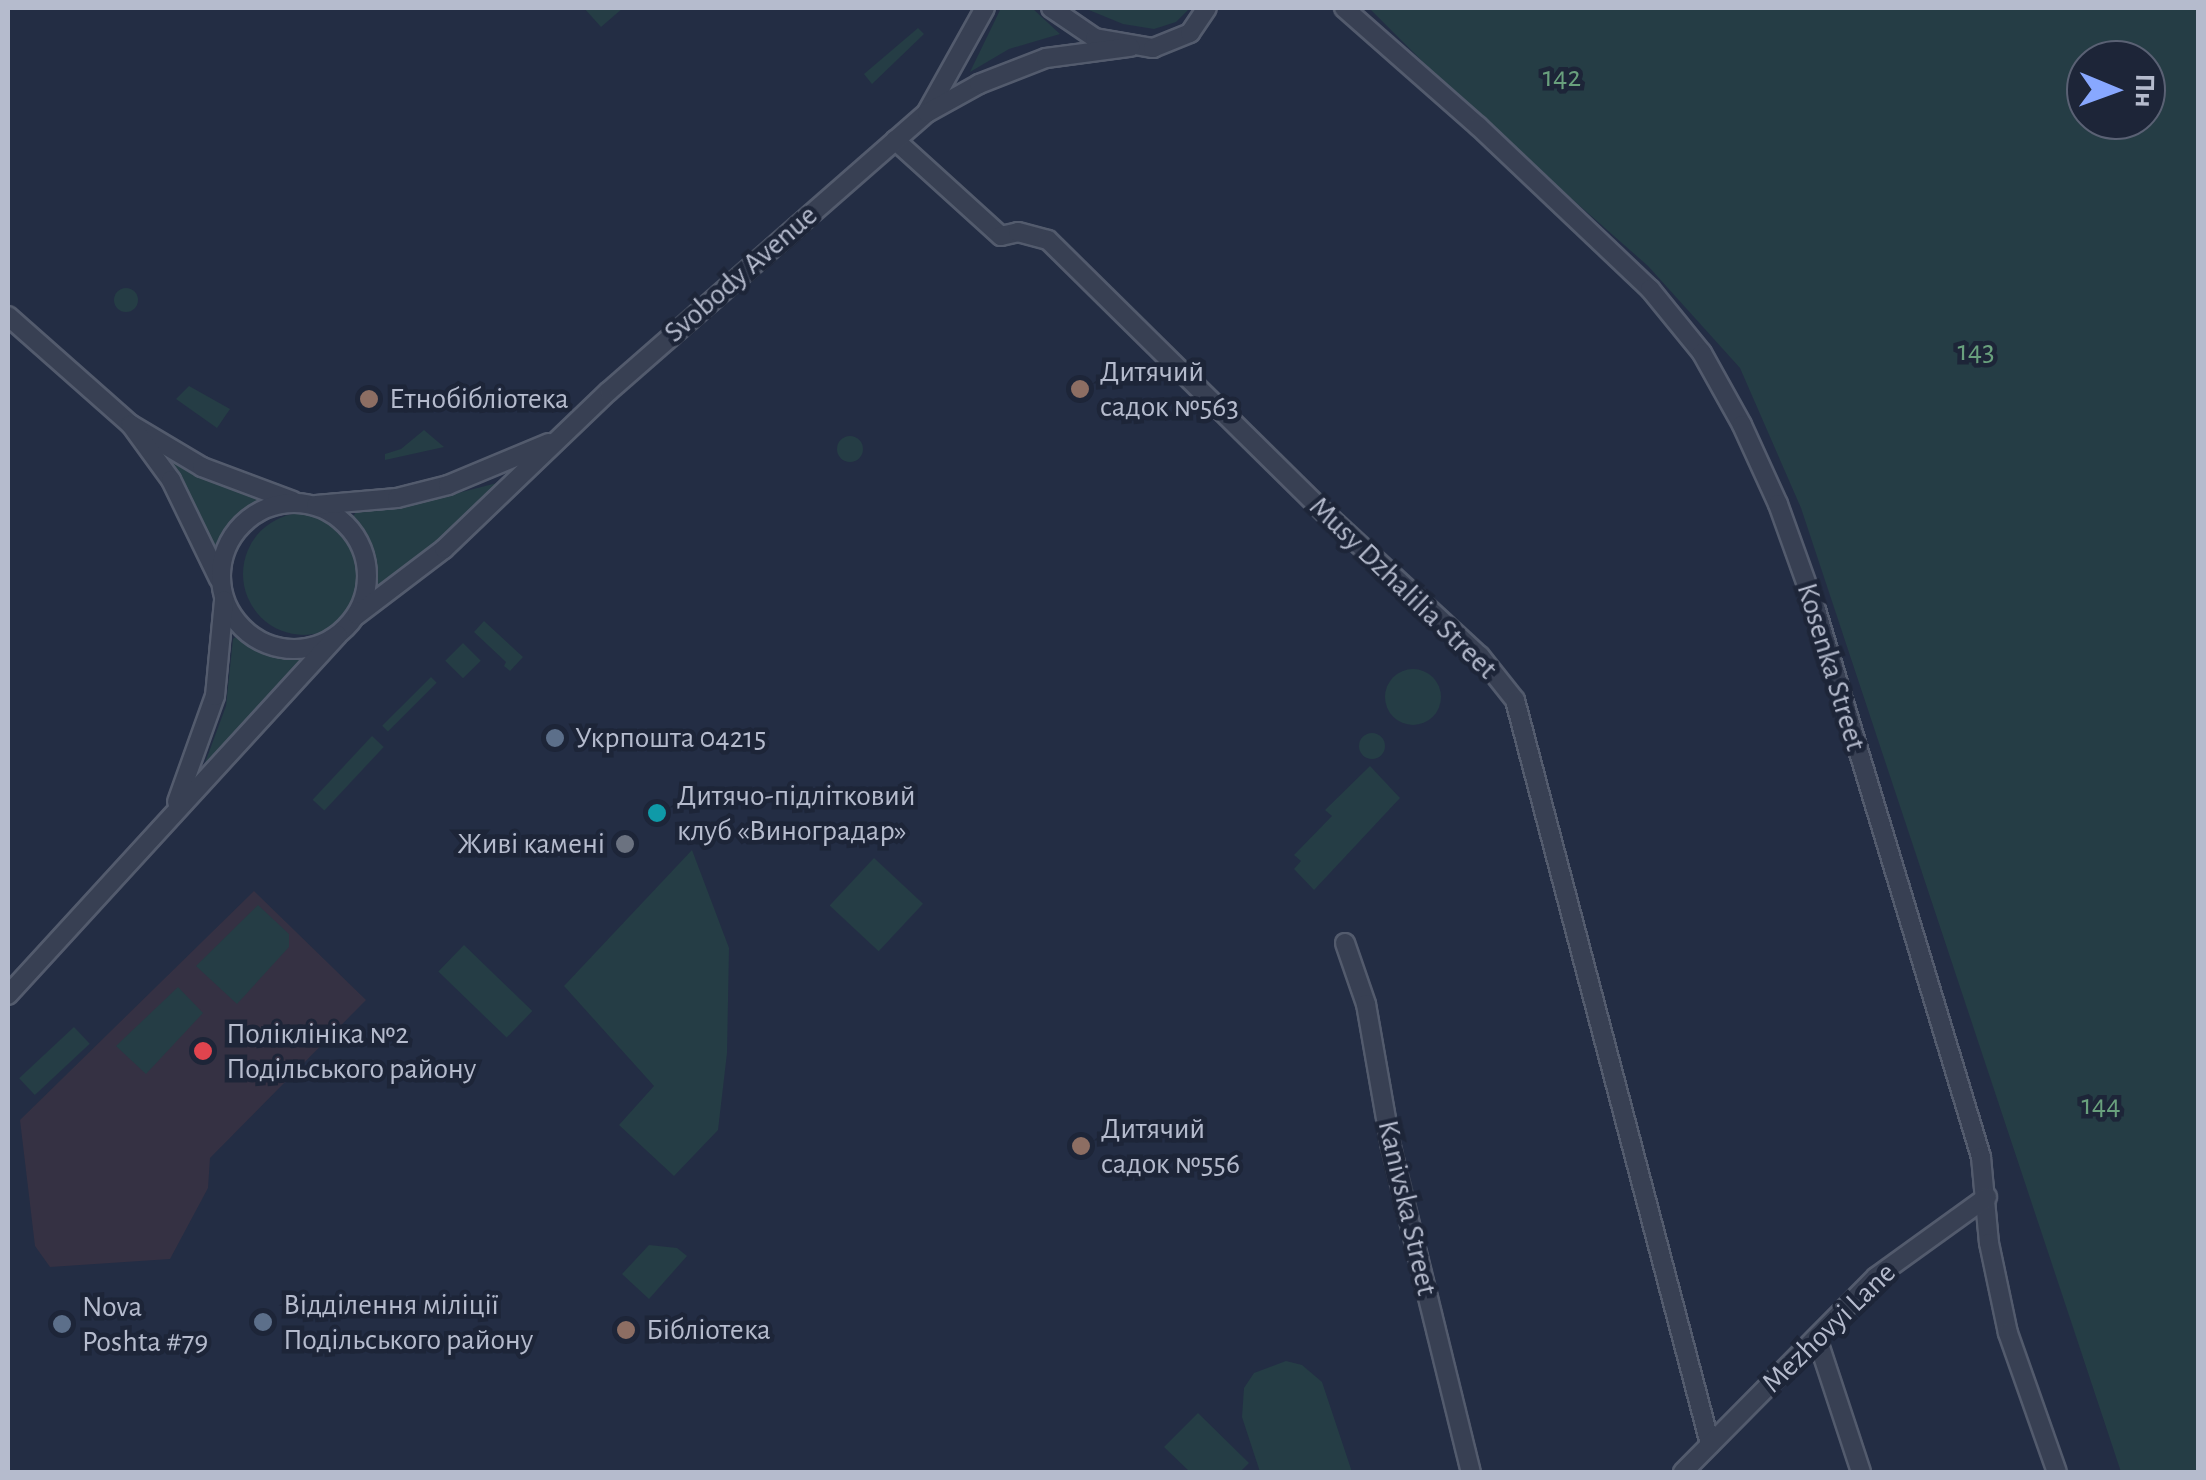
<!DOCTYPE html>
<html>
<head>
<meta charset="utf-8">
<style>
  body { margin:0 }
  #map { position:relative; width:2206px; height:1480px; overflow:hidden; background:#232d44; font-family:"Alegreya Sans",sans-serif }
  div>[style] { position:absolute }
  .medical>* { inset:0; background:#353143 }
  .green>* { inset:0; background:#253d45; transform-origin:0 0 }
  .round { border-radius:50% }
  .roads { filter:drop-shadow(2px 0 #535b6d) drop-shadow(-2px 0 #535b6d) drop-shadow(0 2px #535b6d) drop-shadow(0 -2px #535b6d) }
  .minor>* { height:18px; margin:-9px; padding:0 9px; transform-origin:9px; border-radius:9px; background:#384053 }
  .minor>.ring { margin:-9px; padding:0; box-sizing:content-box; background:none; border:18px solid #384053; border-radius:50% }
  .dots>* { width:28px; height:28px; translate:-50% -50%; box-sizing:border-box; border:5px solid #1d2538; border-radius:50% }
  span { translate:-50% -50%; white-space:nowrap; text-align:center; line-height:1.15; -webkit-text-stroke:9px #1d2538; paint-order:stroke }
  .park-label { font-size:30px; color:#69a07d }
  .street-label { font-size:30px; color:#b5bbcd }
  .poi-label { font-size:30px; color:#b5bbcd }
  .left { translate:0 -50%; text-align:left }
  .right { translate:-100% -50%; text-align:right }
  .frame { position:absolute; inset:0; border:10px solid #b5bbcd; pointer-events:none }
  .north { position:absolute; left:2066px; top:40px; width:100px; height:100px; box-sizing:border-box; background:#1d2538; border:2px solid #5a6174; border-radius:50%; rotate:91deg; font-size:28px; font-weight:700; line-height:40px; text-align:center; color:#b5bbcd }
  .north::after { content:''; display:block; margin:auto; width:35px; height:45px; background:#88a8ff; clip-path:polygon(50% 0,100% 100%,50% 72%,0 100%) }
</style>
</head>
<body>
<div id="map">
  <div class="medical">
    <i style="clip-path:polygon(254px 891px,366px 1000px,210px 1158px,208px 1188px,170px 1259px,50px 1267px,35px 1246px,20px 1120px)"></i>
  </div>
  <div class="green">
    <i style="clip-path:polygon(584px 8px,623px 8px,601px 27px)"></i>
    <i style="clip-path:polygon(1001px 8px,1032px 8px,1060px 34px,1009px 49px,970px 72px)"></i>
    <i style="clip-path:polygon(1084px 8px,1190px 8px,1176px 22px,1154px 29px,1123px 24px)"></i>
    <i style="clip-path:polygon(evenodd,1369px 8px,2198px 8px,2198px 1472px,2121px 1472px,1801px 508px,1740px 368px,1648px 266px,1471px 110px,1369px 8px,2086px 60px,2146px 60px,2146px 120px,2086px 120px,2086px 60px)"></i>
    <i style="clip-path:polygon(918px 28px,924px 34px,872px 84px,864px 74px)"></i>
    <i class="round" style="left:114px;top:288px;width:24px;height:24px"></i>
    <i style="clip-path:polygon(189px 386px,230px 409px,217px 428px,176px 399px)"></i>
    <i style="clip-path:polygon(424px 430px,444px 447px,385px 460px,385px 454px,401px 449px)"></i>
    <i class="round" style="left:837px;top:436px;width:26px;height:26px"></i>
    <i style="clip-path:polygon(170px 454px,220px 484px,270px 500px,247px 507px,231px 520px,215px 548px,190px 497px,164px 461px)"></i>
    <i style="clip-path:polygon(501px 482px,504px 488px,369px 607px,378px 575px,369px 538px,352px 518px,356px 512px,403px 507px)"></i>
    <i class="round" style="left:243px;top:513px;width:122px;height:122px"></i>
    <i style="clip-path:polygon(484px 621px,523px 657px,510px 671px,504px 666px,506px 662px,474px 632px)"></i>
    <i style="clip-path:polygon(238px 635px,262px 652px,304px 661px,202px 771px,226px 706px,233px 639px)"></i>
    <i style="left:463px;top:643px;width:25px;height:25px;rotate:45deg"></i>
    <i class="round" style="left:1385px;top:669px;width:56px;height:56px"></i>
    <i style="left:431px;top:677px;width:8px;height:69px;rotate:45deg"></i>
    <i class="round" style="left:1359px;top:733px;width:26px;height:26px"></i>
    <i style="left:372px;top:736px;width:16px;height:87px;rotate:43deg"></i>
    <i style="clip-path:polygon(1370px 766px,1400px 798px,1314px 890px,1294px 869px,1301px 861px,1294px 855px,1332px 816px,1325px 810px)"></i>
    <i style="clip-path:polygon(692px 850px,729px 948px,727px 1053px,718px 1130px,674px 1176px,619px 1125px,654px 1086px,564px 986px)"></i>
    <i style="left:874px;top:858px;width:67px;height:65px;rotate:43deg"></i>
    <i style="clip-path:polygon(258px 905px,289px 934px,289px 947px,237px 1004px,196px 966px)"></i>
    <i style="left:464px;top:945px;width:95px;height:37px;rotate:44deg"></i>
    <i style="clip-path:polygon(178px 987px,203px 1013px,146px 1074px,116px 1046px)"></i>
    <i style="left:74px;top:1027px;width:23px;height:75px;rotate:47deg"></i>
    <i style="clip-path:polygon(649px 1245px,677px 1248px,687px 1256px,649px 1299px,622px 1274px)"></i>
    <i style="clip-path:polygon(1286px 1361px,1302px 1365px,1322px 1382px,1352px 1472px,1260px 1472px,1242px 1417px,1244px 1388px,1254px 1373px)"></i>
    <i style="clip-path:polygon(1198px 1413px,1249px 1463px,1240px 1472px,1190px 1472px,1164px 1447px)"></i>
  </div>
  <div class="roads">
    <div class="minor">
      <i style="left:1051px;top:8px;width:53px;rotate:34.3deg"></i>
      <i style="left:1095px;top:38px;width:59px;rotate:9.8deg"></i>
      <i style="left:1153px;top:48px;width:40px;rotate:-22deg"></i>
      <i style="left:1190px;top:33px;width:30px;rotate:-56deg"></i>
      <i style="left:1344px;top:8px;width:179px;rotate:41.4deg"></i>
      <i style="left:1478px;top:126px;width:237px;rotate:43.5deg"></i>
      <i style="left:1650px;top:289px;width:82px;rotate:50.9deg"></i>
      <i style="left:1702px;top:353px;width:82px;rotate:60.9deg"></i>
      <i style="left:1742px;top:425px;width:87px;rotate:65.5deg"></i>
      <i style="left:1778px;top:504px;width:113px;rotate:70.3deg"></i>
      <i style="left:1816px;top:610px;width:571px;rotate:73.21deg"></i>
      <i style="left:1981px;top:1157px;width:86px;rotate:84.7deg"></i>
      <i style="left:1989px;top:1243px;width:92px;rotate:78.1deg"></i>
      <i style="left:2008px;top:1333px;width:147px;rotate:70.6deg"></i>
      <i style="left:927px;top:112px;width:119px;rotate:-60.9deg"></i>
      <i style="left:895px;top:140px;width:143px;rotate:42.2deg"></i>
      <i style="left:1001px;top:236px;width:17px;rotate:-13deg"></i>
      <i style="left:1018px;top:232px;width:31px;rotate:15deg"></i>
      <i style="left:1048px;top:240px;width:390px;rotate:44.6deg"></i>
      <i style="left:1326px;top:514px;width:209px;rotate:42.7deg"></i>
      <i style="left:1480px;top:656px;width:56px;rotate:51.5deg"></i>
      <i style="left:1515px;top:700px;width:769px;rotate:75.31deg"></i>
      <i style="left:8px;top:316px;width:163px;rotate:41.5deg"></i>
      <i style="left:130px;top:424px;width:84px;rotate:30.8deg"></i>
      <i style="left:202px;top:467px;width:97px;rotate:20.5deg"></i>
      <i style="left:131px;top:425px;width:68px;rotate:54deg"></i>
      <i style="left:171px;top:480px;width:110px;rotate:64.1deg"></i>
      <i class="ring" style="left:221px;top:503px;width:128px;height:128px"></i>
      <i style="left:316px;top:505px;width:81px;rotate:-4.9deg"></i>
      <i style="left:397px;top:498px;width:53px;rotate:-14.3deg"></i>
      <i style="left:448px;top:485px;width:109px;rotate:-22.6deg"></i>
      <i style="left:357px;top:615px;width:109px;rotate:-37.2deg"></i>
      <i style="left:444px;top:549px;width:228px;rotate:-43.8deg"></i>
      <i style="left:609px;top:391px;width:422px;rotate:-41.2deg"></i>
      <i style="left:927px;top:113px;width:60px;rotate:-29.1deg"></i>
      <i style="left:979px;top:84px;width:72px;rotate:-21.2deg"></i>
      <i style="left:1046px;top:58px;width:85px;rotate:-7.5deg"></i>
      <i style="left:177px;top:802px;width:113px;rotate:-70.3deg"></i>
      <i style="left:215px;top:696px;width:96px;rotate:-84.6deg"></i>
      <i style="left:1345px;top:943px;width:65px;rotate:71deg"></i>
      <i style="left:1366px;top:1004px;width:145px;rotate:80.1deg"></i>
      <i style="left:1391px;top:1147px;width:335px;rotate:76.2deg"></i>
      <i style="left:8px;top:995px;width:488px;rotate:-47.5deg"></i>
      <i style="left:1817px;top:1338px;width:141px;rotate:71.8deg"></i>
      <i style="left:1683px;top:1472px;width:274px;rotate:-45.3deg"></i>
      <i style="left:1876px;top:1277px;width:137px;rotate:-35.8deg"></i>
    </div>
  </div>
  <div class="dots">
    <i style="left:1080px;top:389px;background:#8d6e63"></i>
    <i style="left:369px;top:399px;background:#8d6e63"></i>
    <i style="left:555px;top:738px;background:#5c6f8a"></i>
    <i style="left:657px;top:813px;background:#0f9aa8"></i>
    <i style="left:625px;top:844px;background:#6b7280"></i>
    <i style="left:203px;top:1051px;background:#e0444e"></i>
    <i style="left:1081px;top:1146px;background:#8d6e63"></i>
    <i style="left:263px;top:1322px;background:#5c6f8a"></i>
    <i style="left:62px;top:1324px;background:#5c6f8a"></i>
    <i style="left:626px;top:1330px;background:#8d6e63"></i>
  </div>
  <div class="park-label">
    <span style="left:1562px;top:77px">142</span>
    <span style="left:1976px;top:351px">143</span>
    <span style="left:2101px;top:1105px">144</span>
  </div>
  <div class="street-label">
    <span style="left:741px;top:274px;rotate:-41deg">Svobody Avenue</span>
    <span style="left:1403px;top:588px;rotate:44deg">Musy Dzhalilia Street</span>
    <span style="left:1831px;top:667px;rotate:73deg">Kosenka Street</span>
    <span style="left:1407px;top:1208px;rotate:77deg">Kanivska Street</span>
    <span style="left:1829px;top:1328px;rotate:-44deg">Mezhovyi Lane</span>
  </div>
  <div class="poi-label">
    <span class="left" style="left:1100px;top:389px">Дитячий<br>садок №563</span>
    <span class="left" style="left:389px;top:399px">Етнобібліотека</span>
    <span class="left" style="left:575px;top:738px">Укрпошта 04215</span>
    <span class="left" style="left:677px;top:813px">Дитячо-підлітковий<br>клуб «Виноградар»</span>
    <span class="right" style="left:605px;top:844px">Живі камені</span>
    <span class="left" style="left:226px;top:1051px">Поліклініка №2<br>Подільського району</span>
    <span class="left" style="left:1101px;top:1146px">Дитячий<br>садок №556</span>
    <span class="left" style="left:283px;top:1322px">Відділення міліції<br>Подільського району</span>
    <span class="left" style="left:82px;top:1324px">Nova<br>Poshta #79</span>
    <span class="left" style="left:646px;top:1330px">Бібліотека</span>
  </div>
  <div class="frame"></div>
  <div class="north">Пн</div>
</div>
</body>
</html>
